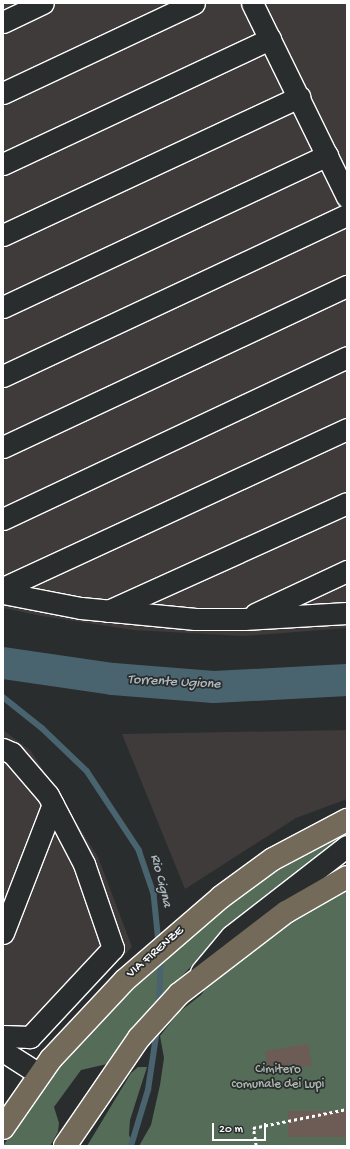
<!DOCTYPE html>
<html>
<head>
<meta charset="utf-8">
<style>
  body { margin:0 }
  #map { position:relative; width:350px; height:1149px; overflow:hidden; background:#2a2d2e; font-family:"Gochi Hand",sans-serif }
  div>[style] { position:absolute }
  .built>* { inset:0; background:#3e3b3a }
  .green>* { inset:0; background:#556c59 }
  .stream>* { height:5.5px; margin:-2.75px; padding:0 2.75px; transform-origin:2.75px; border-radius:2.75px; background:#4a646f }
  .river>* { height:32px; margin:-16px; padding:0 16px; transform-origin:16px; border-radius:16px; background:#4a646f }
  .building>* { inset:0; background:#6d5c55; transform-origin:0 0 }
  .path>* { height:2.5px; margin-top:-1.25px; transform-origin:0; background:repeating-linear-gradient(90deg,#fff 0 3px,transparent 0 6px) }
  .roads { filter:drop-shadow(1px 0 #fff) drop-shadow(-1px 0 #fff) drop-shadow(0 1px #fff) drop-shadow(0 -1px #fff) }
  .minor>* { height:21px; margin:-10.5px; padding:0 10.5px; transform-origin:10.5px; border-radius:10.5px; background:#2a2d2e }
  .major>* { height:22px; margin:-11px; padding:0 11px; transform-origin:11px; border-radius:11px; background:#746a5a }
  span { translate:-50% -50%; white-space:nowrap; text-align:center; line-height:1.15; -webkit-text-stroke:3.5px #2a2d2e; paint-order:stroke }
  .street-label { font-size:13px; color:#fff }
  .park-label { font-size:13px; color:#aab6ac }
  .water-label { font-size:14px; color:#aeb9be; font-style:italic }
  .frame { position:absolute; inset:0; border:4px solid #fff; pointer-events:none }
  .scale { position:absolute; left:212px; top:1123px; width:54px; height:18px; box-sizing:border-box; border:2px solid #fff; border-top:0; padding-left:5px; font-size:12px; line-height:14px; white-space:nowrap; color:#fff; -webkit-text-stroke:3px #2a2d2e; paint-order:stroke }
</style>
</head>
<body>
<div id="map">
  <div class="built">
    <i style="clip-path:polygon(3px 3px,347px 3px,347px 628px,243px 636px,133px 630px,42px 616px,3px 608px)"></i>
    <i style="clip-path:polygon(3px 730px,31px 751px,98px 857px,132px 947px,36px 1045px,13px 1042px,3px 1055px)"></i>
    <i style="clip-path:polygon(347px 730px,347px 799px,296px 818px,185px 889px,122px 734px)"></i>
  </div>
  <div class="green">
    <i style="clip-path:polygon(347px 829px,347px 839px,201px 956px,143px 1017px,107px 1064px,81px 1070px,54px 1107px,59px 1123px,58px 1132px,50px 1146px,3px 1146px,61px 1059px,100px 1013px,249px 885px)"></i>
    <i style="clip-path:polygon(347px 884px,347px 1146px,139px 1146px,151px 1125px,160px 1085px,164px 1058px,160px 1036px,178px 1013px,201px 995px,219px 971px)"></i>
    <i style="clip-path:polygon(138px 1067px,147px 1067px,130px 1120px,129px 1135px,134px 1146px,87px 1146px,131px 1073px)"></i>
  </div>
  <div class="stream">
    <i style="left:3px;top:697px;width:50px;rotate:38.5deg"></i>
    <i style="left:42px;top:728px;width:62px;rotate:43.7deg"></i>
    <i style="left:87px;top:771px;width:95px;rotate:56.6deg"></i>
    <i style="left:139px;top:850px;width:46px;rotate:71.2deg"></i>
    <i style="left:154px;top:894px;width:49px;rotate:84.2deg"></i>
    <i style="left:159px;top:1005px;width:49px;rotate:-87.7deg"></i>
    <i style="left:131px;top:1146px;width:59px;rotate:-73.1deg"></i>
    <i style="left:148px;top:1090px;width:61px;rotate:-81.5deg"></i>
  </div>
  <div class="river">
    <i style="left:3px;top:663px;width:111px;rotate:8.3deg"></i>
    <i style="left:113px;top:679px;width:101px;rotate:4.5deg"></i>
    <i style="left:214px;top:687px;width:133px;rotate:-3deg"></i>
  </div>
  <div class="building">
    <i style="clip-path:polygon(308px 1044px,312px 1065px,298px 1068px,297px 1063px,268px 1068px,265px 1051px)"></i>
    <i style="left:347px;top:1111px;width:26px;height:59px;rotate:90deg"></i>
  </div>
  <div class="path">
    <i style="left:256px;top:1146px;width:18px;rotate:-99deg"></i>
    <i style="left:253px;top:1128px;width:96px;rotate:-11.4deg"></i>
  </div>
  <div class="roads">
    <div class="minor">
      <i style="left:252px;top:3px;width:216px;rotate:63.9deg"></i>
      <i style="left:3px;top:22px;width:44px;rotate:-25.4deg"></i>
      <i style="left:3px;top:93px;width:211px;rotate:-25.2deg"></i>
      <i style="left:3px;top:164px;width:295px;rotate:-25.1deg"></i>
      <i style="left:3px;top:235px;width:327px;rotate:-25deg"></i>
      <i style="left:3px;top:307px;width:358px;rotate:-25.1deg"></i>
      <i style="left:3px;top:376px;width:380px;rotate:-25.1deg"></i>
      <i style="left:3px;top:447px;width:380px;rotate:-25.1deg"></i>
      <i style="left:3px;top:519px;width:380px;rotate:-25.2deg"></i>
      <i style="left:3px;top:588px;width:379px;rotate:-24.8deg"></i>
      <i style="left:3px;top:593px;width:79px;rotate:10.9deg"></i>
      <i style="left:81px;top:608px;width:115px;rotate:5.5deg"></i>
      <i style="left:195px;top:619px;width:49px"></i>
      <i style="left:244px;top:619px;width:103px;rotate:-3.3deg"></i>
      <i style="left:108px;top:611px;width:262px;rotate:-24.3deg"></i>
      <i style="left:255px;top:614px;width:102px;rotate:-25.1deg"></i>
      <i style="left:3px;top:749px;width:10px;rotate:24deg"></i>
      <i style="left:12px;top:753px;width:55px;rotate:49.4deg"></i>
      <i style="left:48px;top:795px;width:78px;rotate:62.4deg"></i>
      <i style="left:84px;top:864px;width:89px;rotate:71deg"></i>
      <i style="left:113px;top:948px;width:122px;rotate:133deg"></i>
      <i style="left:30px;top:1037px;width:27px;rotate:-178deg"></i>
      <i style="left:3px;top:933px;width:138px;rotate:-68.8deg"></i>
      <i style="left:201px;top:972px;width:47px;rotate:-50.2deg"></i>
      <i style="left:231px;top:936px;width:147px;rotate:-37.8deg"></i>
      <i style="left:3px;top:1051px;width:43px;rotate:32.6deg"></i>
    </div>
    <div class="major">
      <i style="left:3px;top:1128px;width:84px;rotate:-55.2deg"></i>
      <i style="left:51px;top:1059px;width:108px;rotate:-46.9deg"></i>
      <i style="left:125px;top:980px;width:127px;rotate:-40.8deg"></i>
      <i style="left:221px;top:897px;width:64px;rotate:-36.2deg"></i>
      <i style="left:273px;top:859px;width:84px;rotate:-27.8deg"></i>
      <i style="left:65px;top:1146px;width:131px;rotate:-55.6deg"></i>
      <i style="left:139px;top:1038px;width:59px;rotate:-47.7deg"></i>
      <i style="left:179px;top:994px;width:135px;rotate:-37.5deg"></i>
      <i style="left:286px;top:912px;width:70px;rotate:-29.8deg"></i>
    </div>
  </div>
  <div class="street-label">
    <span style="left:156px;top:953px;rotate:-41deg">VIA FIRENZE</span>
  </div>
  <div class="park-label">
    <span style="left:278px;top:1078px">Cimitero<br>comunale dei Lupi</span>
  </div>
  <div class="water-label">
    <span style="left:174px;top:683px;rotate:3deg">Torrente Ugione</span>
    <span style="left:160px;top:881px;rotate:76deg">Rio Cigna</span>
  </div>
  <div class="frame"></div>
  <div class="scale">20 m</div>
</div>
</body>
</html>
